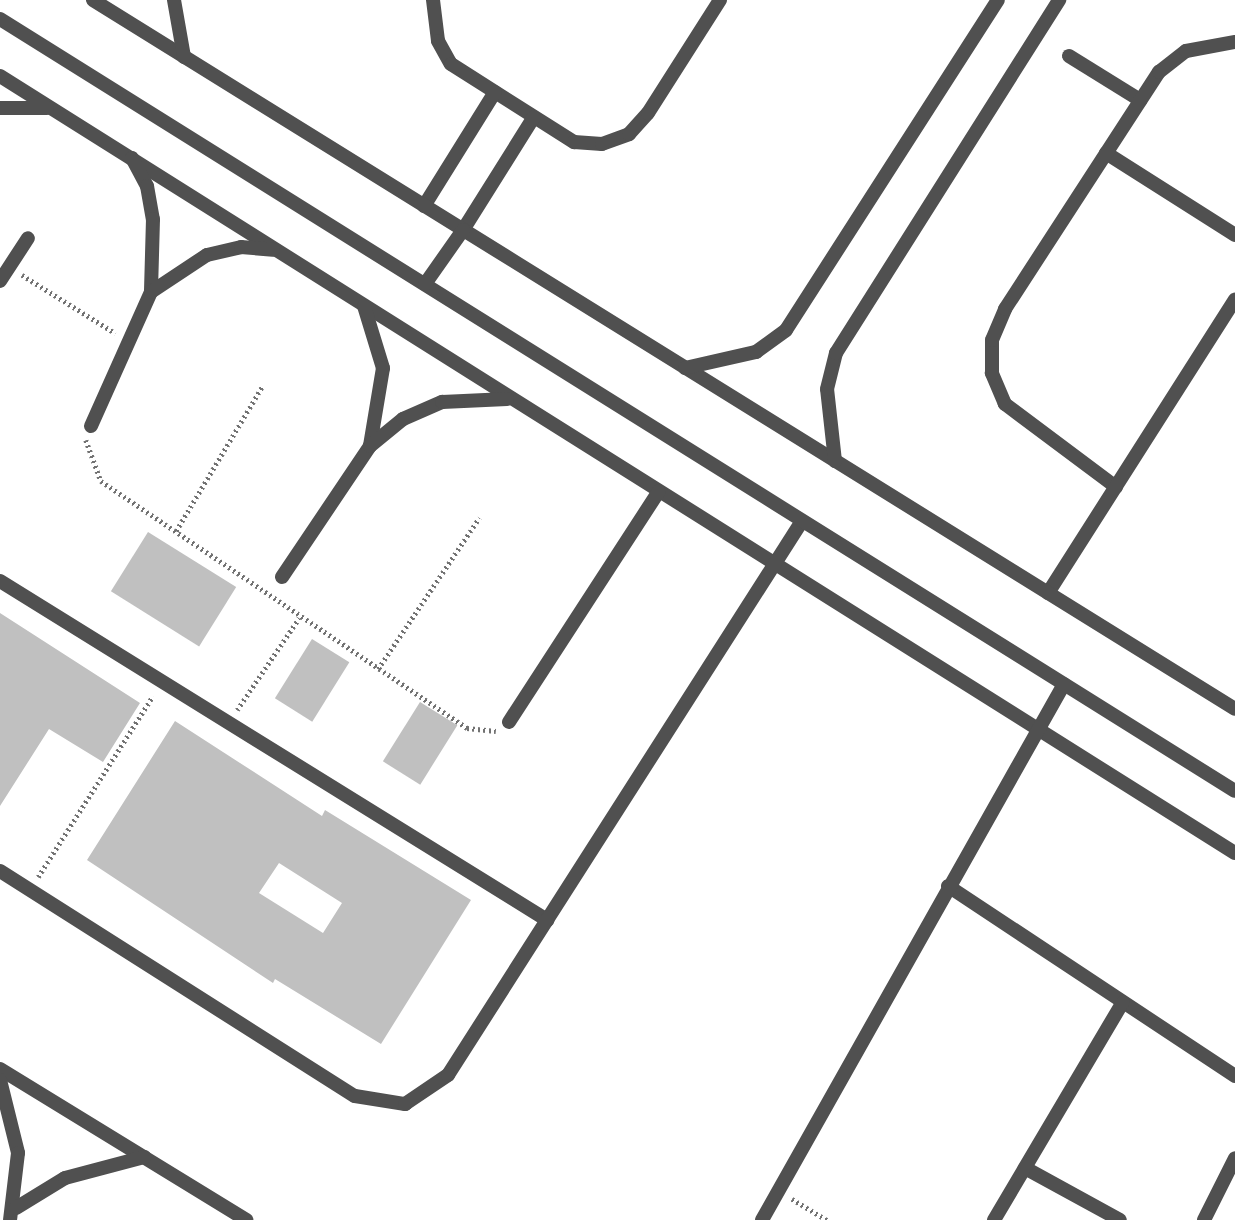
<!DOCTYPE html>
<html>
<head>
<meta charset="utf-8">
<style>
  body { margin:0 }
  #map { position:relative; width:1235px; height:1220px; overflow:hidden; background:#fff; font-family:Barlow,sans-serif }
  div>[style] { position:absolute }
  .building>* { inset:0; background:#c0c0c0; transform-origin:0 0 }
  .path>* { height:4.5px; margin-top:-2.25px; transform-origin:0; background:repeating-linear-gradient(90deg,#727272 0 2px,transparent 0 5.5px) }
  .minor>* { height:14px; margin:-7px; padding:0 7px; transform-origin:7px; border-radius:7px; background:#505050 }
  .tertiary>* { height:14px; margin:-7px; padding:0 7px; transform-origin:7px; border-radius:7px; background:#505050 }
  span { translate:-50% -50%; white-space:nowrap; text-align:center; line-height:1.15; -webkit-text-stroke:7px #fff; paint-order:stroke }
</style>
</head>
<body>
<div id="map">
  <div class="building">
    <i style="left:148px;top:532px;width:104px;height:70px;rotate:32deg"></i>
    <i style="clip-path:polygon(0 613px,140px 703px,103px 762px,49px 729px,0 806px)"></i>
    <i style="left:312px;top:639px;width:44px;height:70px;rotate:32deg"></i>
    <i style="left:420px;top:702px;width:44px;height:70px;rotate:32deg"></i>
    <i style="clip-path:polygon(evenodd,175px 721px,322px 816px,325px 810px,471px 900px,381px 1044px,275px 979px,273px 983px,87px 860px,175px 721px,279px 863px,342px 903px,323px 933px,259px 893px,279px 863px)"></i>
  </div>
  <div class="path">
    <i style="left:22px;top:275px;width:110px;rotate:31.9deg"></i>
    <i style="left:86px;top:440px;width:44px;rotate:69.9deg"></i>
    <i style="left:101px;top:481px;width:442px;rotate:34deg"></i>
    <i style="left:467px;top:728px;width:29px;rotate:6deg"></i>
    <i style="left:176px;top:531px;width:168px;rotate:-59.2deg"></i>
    <i style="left:378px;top:669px;width:182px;rotate:-56.2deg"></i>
    <i style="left:237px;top:710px;width:111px;rotate:-56deg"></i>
    <i style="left:38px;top:877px;width:214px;rotate:-57.6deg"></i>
    <i style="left:792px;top:1199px;width:41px;rotate:31deg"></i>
  </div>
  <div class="minor">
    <i style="left:433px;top:0;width:41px;rotate:83deg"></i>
    <i style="left:438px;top:41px;width:26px;rotate:61deg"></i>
    <i style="left:451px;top:64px;width:146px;rotate:32.4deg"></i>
    <i style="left:574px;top:142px;width:28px;rotate:4deg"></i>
    <i style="left:602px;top:144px;width:29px;rotate:-20deg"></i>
    <i style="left:629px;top:134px;width:28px;rotate:-48deg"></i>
    <i style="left:648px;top:113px;width:134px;rotate:-57.5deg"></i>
    <i style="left:1069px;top:56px;width:84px;rotate:31.8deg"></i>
    <i style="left:0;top:76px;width:1459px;rotate:32.18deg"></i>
    <i style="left:0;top:108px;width:47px"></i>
    <i style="left:1106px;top:153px;width:153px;rotate:32.4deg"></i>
    <i style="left:132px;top:158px;width:32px;rotate:62deg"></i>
    <i style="left:147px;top:186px;width:34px;rotate:80deg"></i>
    <i style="left:153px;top:219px;width:73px;rotate:91.6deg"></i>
    <i style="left:424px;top:206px;width:134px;rotate:-58.1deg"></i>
    <i style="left:463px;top:230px;width:133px;rotate:-57.9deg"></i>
    <i style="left:0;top:281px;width:51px;rotate:-56.9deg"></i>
    <i style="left:364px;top:306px;width:65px;rotate:73deg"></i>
    <i style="left:383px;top:368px;width:79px;rotate:99.5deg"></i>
    <i style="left:91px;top:426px;width:147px;rotate:-65.9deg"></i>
    <i style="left:151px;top:292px;width:67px;rotate:-33.5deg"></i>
    <i style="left:207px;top:255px;width:35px;rotate:-13deg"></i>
    <i style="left:241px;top:247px;width:32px;rotate:5deg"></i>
    <i style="left:1116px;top:487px;width:139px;rotate:-143.2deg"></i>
    <i style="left:1005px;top:404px;width:34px;rotate:-113deg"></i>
    <i style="left:992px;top:373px;width:33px;rotate:-90deg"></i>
    <i style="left:992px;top:340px;width:34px;rotate:-67deg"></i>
    <i style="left:1005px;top:309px;width:283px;rotate:-57deg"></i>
    <i style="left:1159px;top:72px;width:34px;rotate:-38deg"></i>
    <i style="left:1186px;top:51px;width:50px;rotate:-10.4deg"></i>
    <i style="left:282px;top:577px;width:158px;rotate:-56.1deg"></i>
    <i style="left:370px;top:446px;width:43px;rotate:-39.3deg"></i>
    <i style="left:403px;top:419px;width:43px;rotate:-23.6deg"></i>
    <i style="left:442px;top:402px;width:65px;rotate:-2.6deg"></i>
    <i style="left:0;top:581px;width:644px;rotate:31.79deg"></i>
    <i style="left:1048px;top:593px;width:348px;rotate:-57.5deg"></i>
    <i style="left:509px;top:722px;width:275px;rotate:-57deg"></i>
    <i style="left:0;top:871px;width:420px;rotate:32.4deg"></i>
    <i style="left:355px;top:1096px;width:51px;rotate:9.1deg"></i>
    <i style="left:405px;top:1104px;width:52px;rotate:-34deg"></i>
    <i style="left:448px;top:1075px;width:657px;rotate:-57.42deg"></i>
    <i style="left:948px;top:886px;width:344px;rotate:33.5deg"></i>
    <i style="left:0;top:1069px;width:289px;rotate:31.5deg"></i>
    <i style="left:0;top:1080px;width:75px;rotate:76.1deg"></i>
    <i style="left:18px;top:1153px;width:67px;rotate:96.8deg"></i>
    <i style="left:1025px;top:1168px;width:108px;rotate:28.7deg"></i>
    <i style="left:16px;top:1208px;width:57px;rotate:-31.5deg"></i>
    <i style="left:65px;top:1178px;width:82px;rotate:-14.9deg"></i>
    <i style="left:762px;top:1220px;width:615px;rotate:-60.6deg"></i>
    <i style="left:994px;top:1220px;width:253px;rotate:-59.4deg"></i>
    <i style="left:1204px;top:1220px;width:69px;rotate:-63.4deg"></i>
  </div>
  <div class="tertiary">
    <i style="left:93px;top:0;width:1344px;rotate:31.83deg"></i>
    <i style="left:174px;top:0;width:58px;rotate:80deg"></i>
    <i style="left:0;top:19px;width:1456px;rotate:32.01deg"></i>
    <i style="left:425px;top:284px;width:66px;rotate:-54.9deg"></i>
    <i style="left:685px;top:368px;width:73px;rotate:-12.7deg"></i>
    <i style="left:756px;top:352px;width:37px;rotate:-36deg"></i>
    <i style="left:786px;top:330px;width:392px;rotate:-57.3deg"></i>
    <i style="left:835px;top:461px;width:72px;rotate:-96.3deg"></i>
    <i style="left:827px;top:389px;width:37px;rotate:-76deg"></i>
    <i style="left:836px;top:353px;width:418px;rotate:-57.7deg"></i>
  </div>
</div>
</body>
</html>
